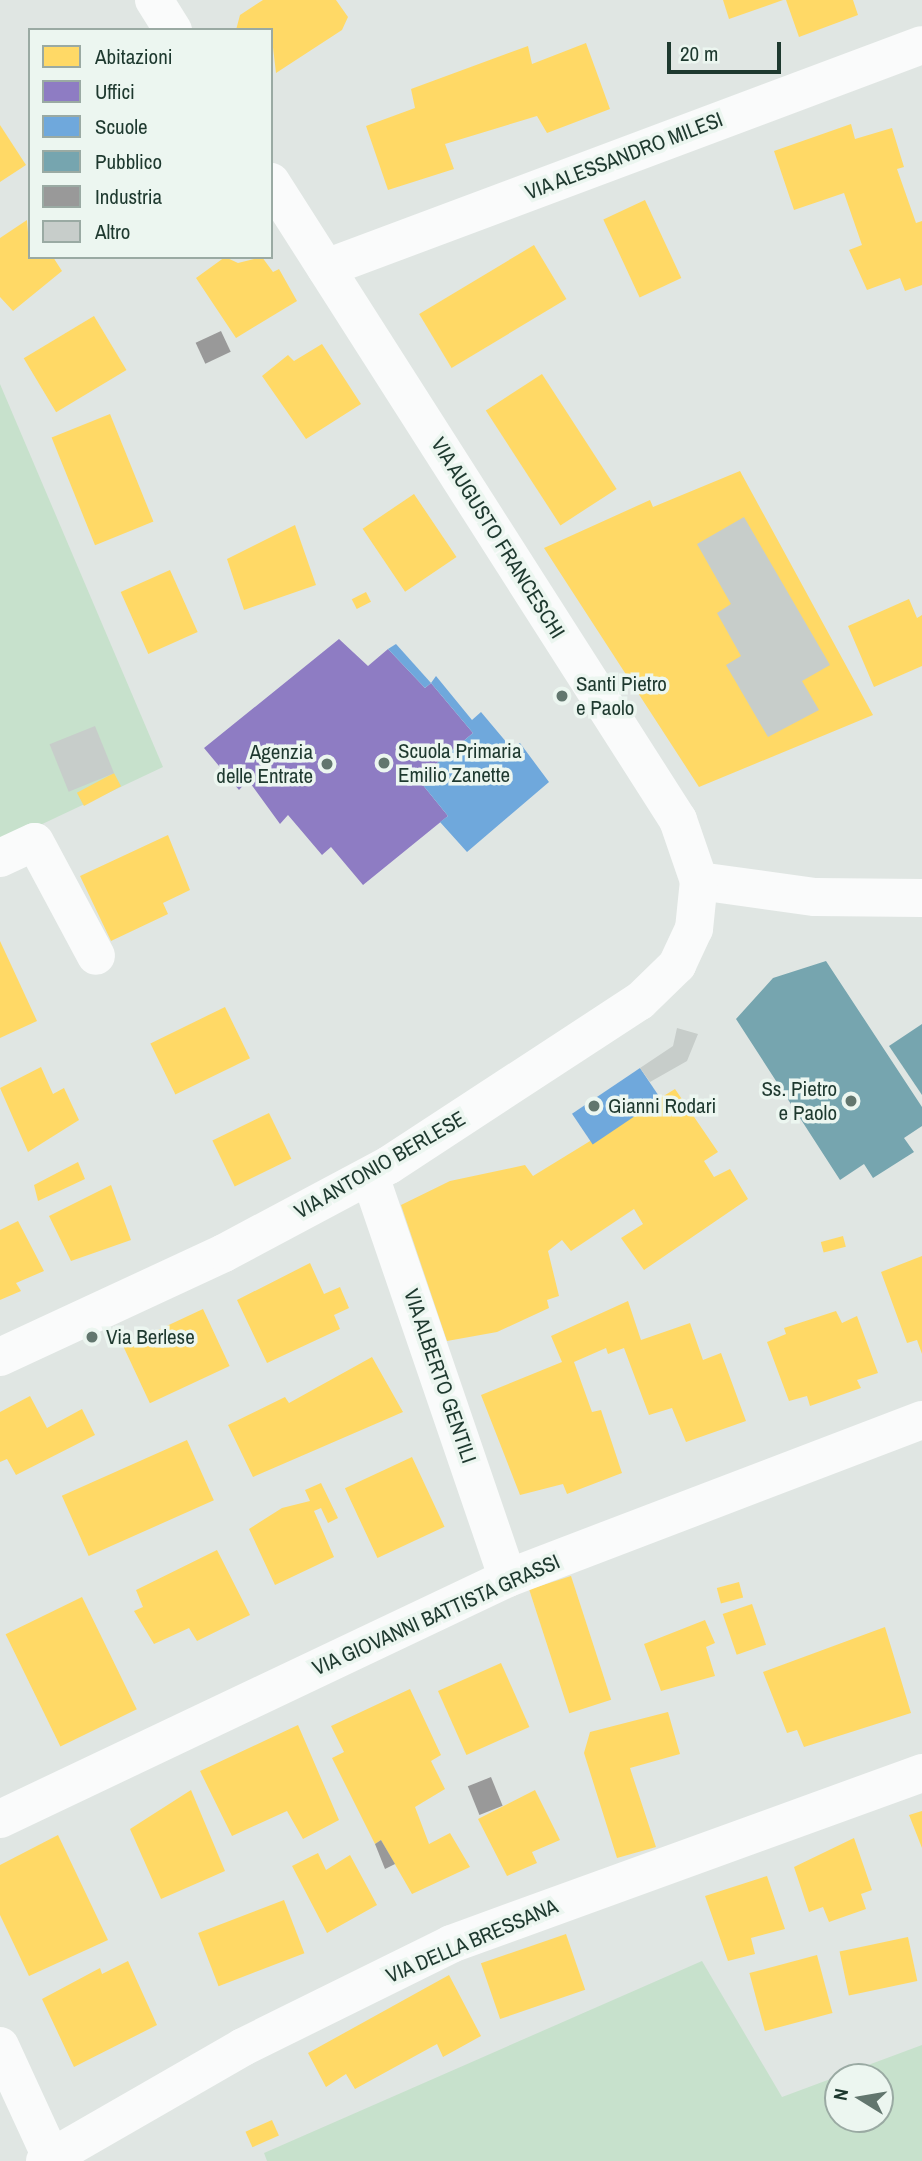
<!DOCTYPE html>
<html>
<head>
<meta charset="utf-8">
<style>
  body { margin:0 }
  #map { position:relative; width:922px; height:2161px; overflow:hidden; background:#e0e6e3; font-family:"Archivo Narrow",sans-serif }
  div>[style] { position:absolute }
  .green>* { inset:0; background:#c7e1cc }
  .homes>* { inset:0; background:#ffd966; transform-origin:0 0 }
  .offices>* { inset:0; background:#8e7cc3 }
  .schools>* { inset:0; background:#6fa8dc; transform-origin:0 0 }
  .public>* { inset:0; background:#76a5af }
  .industry>* { inset:0; background:#999; transform-origin:0 0 }
  .building>* { inset:0; background:#c7cdca; transform-origin:0 0 }
  .minor>* { height:38px; margin:-19px; padding:0 19px; transform-origin:19px; border-radius:19px; background:#fafbfb }
  .dots>* { width:19px; height:19px; translate:-50% -50%; box-sizing:border-box; border:4px solid #ecf6f0; border-radius:50% }
  span { translate:-50% -50%; white-space:nowrap; text-align:center; line-height:1.15; -webkit-text-stroke:7px #ecf6f0; paint-order:stroke }
  .street-label { font-size:21px; color:#1e392f }
  .poi-label { font-size:21px; color:#1e392f }
  .left { translate:0 -50%; text-align:left }
  .right { translate:-100% -50%; text-align:right }
  .legend { position:absolute; left:28px; top:28px; width:245px; height:231px; box-sizing:border-box; background:#ecf6f0; border:2px solid #9aaaa3; margin:0; padding:9px 12px; list-style:none; font-size:21px; color:#1e392f }
  .legend li { display:flex; align-items:center; gap:14px; height:35px }
  .legend b { width:35px; border:2px solid #9aaaa3 }
  .north { position:absolute; left:824px; top:2063px; width:70px; height:70px; box-sizing:border-box; background:#ecf6f0; border:2px solid #9aaaa3; border-radius:50%; rotate:281deg; font-size:19px; font-weight:700; line-height:28px; text-align:center; color:#1e392f }
  .north::after { content:''; display:block; margin:auto; width:24px; height:32px; background:#62766e; clip-path:polygon(50% 0,100% 100%,50% 72%,0 100%) }
  .scale { position:absolute; left:667px; top:42px; width:114px; height:32px; box-sizing:border-box; border:4px solid #1e392f; border-top:0; padding-left:9px; font-size:21px; line-height:24px; white-space:nowrap; color:#1e392f; -webkit-text-stroke:5px #ecf6f0; paint-order:stroke }
</style>
</head>
<body>
<div id="map">
  <div class="green">
    <i style="clip-path:polygon(0 384px,163px 767px,0 844px)"></i>
    <i style="clip-path:polygon(evenodd,702px 1961px,782px 2097px,922px 2045px,922px 2161px,267px 2161px,264px 2153px,702px 1961px,838px 2077px,880px 2077px,880px 2119px,838px 2119px,838px 2077px)"></i>
  </div>
  <div class="homes">
    <i style="clip-path:polygon(263px 0,336px 0,348px 17px,342px 30px,276px 73px,271px 30px,236px 30px,240px 15px)"></i>
    <i style="clip-path:polygon(723px 0,783px 0,729px 19px)"></i>
    <i style="clip-path:polygon(786px 0,853px 0,858px 15px,799px 37px)"></i>
    <i style="clip-path:polygon(586px 43px,610px 109px,547px 133px,537px 116px,445px 144px,454px 169px,388px 190px,366px 126px,415px 108px,411px 89px,528px 46px,532px 64px)"></i>
    <i style="clip-path:polygon(851px 124px,855px 139px,892px 128px,904px 167px,897px 169px,916px 223px,922px 221px,922px 285px,905px 291px,900px 278px,867px 290px,849px 250px,862px 245px,844px 193px,794px 210px,774px 151px)"></i>
    <i style="clip-path:polygon(0 125px,26px 165px,0 182px)"></i>
    <i style="left:645px;top:200px;width:86px;height:46px;rotate:65deg"></i>
    <i style="clip-path:polygon(27px 220px,30px 257px,53px 257px,62px 271px,13px 311px,0 297px,0 238px)"></i>
    <i style="left:534px;top:245px;width:63px;height:134px;rotate:59deg"></i>
    <i style="clip-path:polygon(225px 257px,238px 263px,262px 257px,273px 272px,279px 269px,297px 301px,236px 338px,196px 278px)"></i>
    <i style="left:94px;top:316px;width:63px;height:82px;rotate:59deg"></i>
    <i style="clip-path:polygon(322px 344px,361px 404px,306px 439px,262px 376px,288px 355px,294px 361px)"></i>
    <i style="left:542px;top:374px;width:137px;height:67px;rotate:57deg"></i>
    <i style="left:110px;top:414px;width:116px;height:63px;rotate:68deg"></i>
    <i style="clip-path:polygon(740px 471px,873px 715px,699px 787px,544px 548px,650px 500px,653px 507px)"></i>
    <i style="left:414px;top:494px;width:76px;height:62px;rotate:56deg"></i>
    <i style="clip-path:polygon(295px 525px,316px 585px,244px 610px,227px 559px)"></i>
    <i style="left:170px;top:570px;width:68px;height:54px;rotate:66deg"></i>
    <i style="left:366px;top:592px;width:11px;height:16px;rotate:63deg"></i>
    <i style="clip-path:polygon(909px 599px,917px 618px,922px 615px,922px 666px,874px 687px,848px 626px)"></i>
    <i style="left:114px;top:773px;width:15px;height:42px;rotate:62deg"></i>
    <i style="clip-path:polygon(168px 835px,190px 890px,163px 903px,168px 914px,111px 941px,80px 876px)"></i>
    <i style="clip-path:polygon(0 941px,37px 1021px,0 1038px)"></i>
    <i style="left:225px;top:1007px;width:57px;height:83px;rotate:64deg"></i>
    <i style="clip-path:polygon(41px 1067px,53px 1094px,64px 1088px,79px 1120px,28px 1152px,0 1088px)"></i>
    <i style="clip-path:polygon(675px 1089px,718px 1152px,704px 1161px,714px 1177px,730px 1169px,748px 1199px,644px 1270px,621px 1238px,643px 1224px,634px 1209px,571px 1251px,562px 1240px,548px 1251px,559px 1296px,547px 1300px,549px 1308px,497px 1332px,447px 1341px,401px 1205px,450px 1181px,525px 1165px,533px 1176px)"></i>
    <i style="left:269px;top:1113px;width:51px;height:63px;rotate:64deg"></i>
    <i style="clip-path:polygon(78px 1162px,85px 1179px,38px 1201px,34px 1185px)"></i>
    <i style="clip-path:polygon(111px 1185px,131px 1240px,71px 1261px,49px 1216px)"></i>
    <i style="clip-path:polygon(18px 1221px,44px 1271px,16px 1283px,21px 1291px,0 1300px,0 1230px)"></i>
    <i style="left:843px;top:1236px;width:11px;height:23px;rotate:75deg"></i>
    <i style="clip-path:polygon(922px 1256px,922px 1354px,917px 1340px,907px 1343px,881px 1272px)"></i>
    <i style="clip-path:polygon(310px 1263px,324px 1294px,340px 1287px,349px 1308px,334px 1315px,340px 1329px,267px 1363px,237px 1300px)"></i>
    <i style="clip-path:polygon(628px 1301px,641px 1340px,690px 1323px,703px 1360px,721px 1353px,746px 1421px,686px 1442px,672px 1408px,649px 1415px,624px 1348px,608px 1354px,606px 1348px,574px 1362px,592px 1412px,601px 1410px,622px 1473px,567px 1494px,563px 1484px,520px 1495px,481px 1395px,562px 1362px,551px 1336px)"></i>
    <i style="left:203px;top:1309px;width:63px;height:88px;rotate:65deg"></i>
    <i style="clip-path:polygon(836px 1311px,842px 1323px,857px 1316px,878px 1373px,857px 1380px,861px 1388px,810px 1406px,807px 1396px,789px 1401px,767px 1342px,786px 1334px,784px 1328px)"></i>
    <i style="clip-path:polygon(372px 1357px,403px 1412px,253px 1477px,228px 1425px,285px 1397px,289px 1403px)"></i>
    <i style="clip-path:polygon(30px 1396px,47px 1428px,82px 1409px,95px 1435px,16px 1475px,7px 1459px,0 1462px,0 1412px)"></i>
    <i style="left:187px;top:1440px;width:66px;height:137px;rotate:66deg"></i>
    <i style="left:412px;top:1457px;width:77px;height:74px;rotate:65deg"></i>
    <i style="clip-path:polygon(321px 1483px,338px 1518px,328px 1523px,321px 1508px,314px 1511px,334px 1557px,275px 1585px,249px 1529px,282px 1508px,310px 1501px,305px 1490px)"></i>
    <i style="clip-path:polygon(217px 1550px,250px 1615px,197px 1641px,189px 1628px,154px 1644px,134px 1611px,143px 1607px,136px 1590px)"></i>
    <i style="left:571px;top:1576px;width:130px;height:44px;rotate:72deg"></i>
    <i style="left:739px;top:1582px;width:16px;height:23px;rotate:75deg"></i>
    <i style="left:82px;top:1597px;width:125px;height:85px;rotate:64deg"></i>
    <i style="left:752px;top:1604px;width:43px;height:31px;rotate:71deg"></i>
    <i style="clip-path:polygon(705px 1620px,715px 1643px,706px 1647px,715px 1676px,661px 1691px,644px 1644px)"></i>
    <i style="clip-path:polygon(885px 1627px,911px 1713px,804px 1747px,797px 1730px,787px 1733px,763px 1672px)"></i>
    <i style="left:501px;top:1663px;width:70px;height:69px;rotate:66deg"></i>
    <i style="clip-path:polygon(410px 1689px,441px 1755px,431px 1761px,445px 1789px,415px 1807px,429px 1844px,450px 1833px,470px 1867px,412px 1894px,381px 1840px,375px 1844px,332px 1758px,344px 1752px,331px 1726px)"></i>
    <i style="clip-path:polygon(668px 1712px,680px 1754px,630px 1768px,656px 1847px,617px 1858px,584px 1753px,590px 1732px)"></i>
    <i style="clip-path:polygon(298px 1725px,339px 1820px,303px 1839px,287px 1811px,232px 1836px,200px 1771px)"></i>
    <i style="clip-path:polygon(191px 1790px,225px 1871px,161px 1899px,130px 1829px)"></i>
    <i style="clip-path:polygon(535px 1790px,560px 1840px,532px 1852px,537px 1863px,507px 1876px,478px 1819px)"></i>
    <i style="clip-path:polygon(922px 1811px,922px 1848px,909px 1815px)"></i>
    <i style="clip-path:polygon(58px 1835px,108px 1940px,29px 1976px,0 1915px,0 1865px)"></i>
    <i style="clip-path:polygon(854px 1838px,872px 1890px,861px 1894px,866px 1909px,829px 1922px,823px 1907px,809px 1912px,794px 1867px)"></i>
    <i style="clip-path:polygon(318px 1853px,326px 1870px,350px 1855px,377px 1905px,327px 1933px,292px 1866px)"></i>
    <i style="clip-path:polygon(767px 1876px,785px 1929px,751px 1938px,755px 1954px,728px 1961px,705px 1896px)"></i>
    <i style="left:284px;top:1900px;width:57px;height:92px;rotate:69deg"></i>
    <i style="left:566px;top:1934px;width:59px;height:90px;rotate:71deg"></i>
    <i style="left:908px;top:1937px;width:45px;height:70px;rotate:78deg"></i>
    <i style="left:817px;top:1955px;width:60px;height:70px;rotate:75deg"></i>
    <i style="clip-path:polygon(128px 1961px,157px 2025px,74px 2067px,42px 1999px,100px 1968px,102px 1974px)"></i>
    <i style="clip-path:polygon(449px 1975px,481px 2036px,443px 2057px,437px 2044px,355px 2089px,346px 2074px,326px 2087px,308px 2053px)"></i>
    <i style="left:272px;top:2120px;width:17px;height:29px;rotate:66deg"></i>
  </div>
  <div class="offices">
    <i style="clip-path:polygon(339px 639px,368px 666px,388px 649px,425px 688px,431px 683px,473px 733px,418px 779px,448px 816px,363px 885px,331px 847px,322px 855px,288px 815px,280px 824px,248px 780px,239px 790px,204px 748px)"></i>
  </div>
  <div class="schools">
    <i style="clip-path:polygon(396px 644px,431px 683px,425px 688px,388px 649px)"></i>
    <i style="clip-path:polygon(436px 676px,472px 720px,481px 712px,512px 749px,520px 743px,549px 782px,467px 852px,440px 822px,448px 816px,418px 779px,473px 733px,431px 683px)"></i>
    <i style="left:640px;top:1068px;width:37px;height:82px;rotate:56deg"></i>
  </div>
  <div class="public">
    <i style="clip-path:polygon(826px 961px,922px 1107px,922px 1126px,904px 1138px,914px 1152px,873px 1178px,864px 1164px,840px 1180px,736px 1019px,773px 978px)"></i>
    <i style="clip-path:polygon(922px 1024px,922px 1095px,889px 1046px)"></i>
  </div>
  <div class="industry">
    <i style="left:221px;top:331px;width:23px;height:28px;rotate:65deg"></i>
    <i style="left:491px;top:1777px;width:31px;height:25px;rotate:68deg"></i>
    <i style="clip-path:polygon(381px 1840px,395px 1864px,385px 1869px,375px 1844px)"></i>
  </div>
  <div class="building">
    <i style="clip-path:polygon(744px 517px,830px 665px,802px 681px,819px 710px,768px 737px,726px 665px,741px 656px,717px 613px,731px 604px,697px 544px)"></i>
    <i style="left:95px;top:726px;width:51px;height:49px;rotate:68deg"></i>
    <i style="clip-path:polygon(677px 1028px,698px 1034px,687px 1061px,650px 1082px,640px 1068px,673px 1046px)"></i>
  </div>
  <div class="minor">
    <i style="left:154px;top:0;width:36px;rotate:58deg"></i>
    <i style="left:326px;top:268px;width:636px;rotate:-20.51deg"></i>
    <i style="left:0;top:858px;width:38px;rotate:-25deg"></i>
    <i style="left:35px;top:842px;width:129px;rotate:61.8deg"></i>
    <i style="left:699px;top:881px;width:117px;rotate:7.9deg"></i>
    <i style="left:815px;top:897px;width:107px;rotate:0.5deg"></i>
    <i style="left:370px;top:1176px;width:425px;rotate:71.1deg"></i>
    <i style="left:0;top:1357px;width:247px;rotate:-24.9deg"></i>
    <i style="left:224px;top:1253px;width:187px;rotate:-28.1deg"></i>
    <i style="left:389px;top:1165px;width:300px;rotate:-33.2deg"></i>
    <i style="left:640px;top:1001px;width:52px;rotate:-44.2deg"></i>
    <i style="left:677px;top:965px;width:40px;rotate:-65deg"></i>
    <i style="left:694px;top:929px;width:48px;rotate:-84.1deg"></i>
    <i style="left:699px;top:881px;width:65px;rotate:-109deg"></i>
    <i style="left:678px;top:820px;width:757px;rotate:-122.54deg"></i>
    <i style="left:0;top:1819px;width:562px;rotate:-25.38deg"></i>
    <i style="left:508px;top:1578px;width:443px;rotate:-20.9deg"></i>
    <i style="left:0;top:2046px;width:127px;rotate:65.3deg"></i>
    <i style="left:45px;top:2161px;width:228px;rotate:-29.9deg"></i>
    <i style="left:243px;top:2047px;width:232px;rotate:-26.3deg"></i>
    <i style="left:451px;top:1944px;width:501px;rotate:-19.95deg"></i>
  </div>
  <div class="dots">
    <i style="left:562px;top:696px;background:#62766e"></i>
    <i style="left:384px;top:763px;background:#62766e"></i>
    <i style="left:327px;top:764px;background:#62766e"></i>
    <i style="left:851px;top:1101px;background:#62766e"></i>
    <i style="left:594px;top:1106px;background:#62766e"></i>
    <i style="left:92px;top:1337px;background:#62766e"></i>
  </div>
  <div class="street-label">
    <span style="left:624px;top:156px;rotate:-21deg">VIA ALESSANDRO MILESI</span>
    <span style="left:498px;top:538px;rotate:58deg">VIA AUGUSTO FRANCESCHI</span>
    <span style="left:380px;top:1165px;rotate:-30deg">VIA ANTONIO BERLESE</span>
    <span style="left:440px;top:1376px;rotate:71deg">VIA ALBERTO GENTILI</span>
    <span style="left:436px;top:1615px;rotate:-24deg">VIA GIOVANNI BATTISTA GRASSI</span>
    <span style="left:472px;top:1941px;rotate:-23deg">VIA DELLA BRESSANA</span>
  </div>
  <div class="poi-label">
    <span class="left" style="left:576px;top:696px">Santi Pietro<br>e Paolo</span>
    <span class="left" style="left:398px;top:763px">Scuola Primaria<br>Emilio Zanette</span>
    <span class="right" style="left:313px;top:764px">Agenzia<br>delle Entrate</span>
    <span class="right" style="left:837px;top:1101px">Ss. Pietro<br>e Paolo</span>
    <span class="left" style="left:608px;top:1106px">Gianni Rodari</span>
    <span class="left" style="left:106px;top:1337px">Via Berlese</span>
  </div>
  <ul class="legend">
  <li><b style="height:19px;background:#ffd966"></b>Abitazioni</li>
  <li><b style="height:19px;background:#8e7cc3"></b>Uffici</li>
  <li><b style="height:19px;background:#6fa8dc"></b>Scuole</li>
  <li><b style="height:19px;background:#76a5af"></b>Pubblico</li>
  <li><b style="height:19px;background:#999"></b>Industria</li>
  <li><b style="height:19px;background:#c7cdca"></b>Altro</li>
  </ul>
  <div class="north">N</div>
  <div class="scale">20 m</div>
</div>
</body>
</html>
